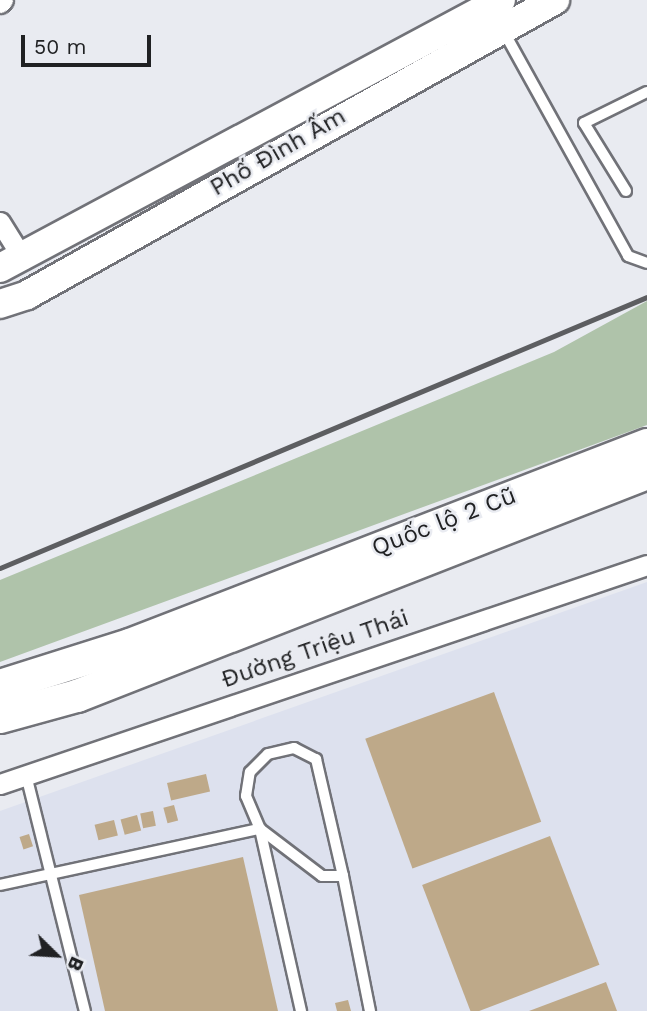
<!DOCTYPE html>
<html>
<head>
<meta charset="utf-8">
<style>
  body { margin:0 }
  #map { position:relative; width:647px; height:1011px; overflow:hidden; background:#e9ebf1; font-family:"Work Sans",sans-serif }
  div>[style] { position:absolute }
  .built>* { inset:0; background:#dde1ee }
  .green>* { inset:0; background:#afc3aa }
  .building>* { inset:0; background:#bea989; transform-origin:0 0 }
  .roads { filter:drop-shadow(2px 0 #717278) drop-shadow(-2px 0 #717278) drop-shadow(0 2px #717278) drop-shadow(0 -2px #717278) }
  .lane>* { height:10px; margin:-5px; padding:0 5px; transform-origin:5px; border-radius:5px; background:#fff }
  .street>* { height:19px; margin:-9.5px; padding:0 9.5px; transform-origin:9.5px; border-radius:9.5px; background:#fff }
  .secondary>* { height:28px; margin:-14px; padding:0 14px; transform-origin:14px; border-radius:14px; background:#fff }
  .primary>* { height:32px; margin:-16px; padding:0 16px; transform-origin:16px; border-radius:16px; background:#fff }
  .rail>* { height:5px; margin:-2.5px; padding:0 2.5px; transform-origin:2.5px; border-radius:2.5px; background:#5d5e61 }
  span { translate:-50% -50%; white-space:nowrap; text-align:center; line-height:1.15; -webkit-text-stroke:5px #e9ebf1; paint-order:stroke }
  .street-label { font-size:24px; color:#202123 }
  .north { position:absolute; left:21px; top:920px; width:70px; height:70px; -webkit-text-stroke:5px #e9ebf1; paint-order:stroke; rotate:114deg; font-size:19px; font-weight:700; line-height:28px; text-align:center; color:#202123 }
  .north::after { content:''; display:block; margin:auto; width:24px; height:32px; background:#202123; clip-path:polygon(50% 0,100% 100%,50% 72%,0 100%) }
  .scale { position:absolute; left:21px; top:35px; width:130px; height:32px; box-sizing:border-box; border:4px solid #202123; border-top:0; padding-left:9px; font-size:21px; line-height:24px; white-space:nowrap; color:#202123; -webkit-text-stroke:5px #e9ebf1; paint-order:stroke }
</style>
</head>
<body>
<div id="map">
  <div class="built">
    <i style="clip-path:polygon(647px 582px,647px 1011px,0 1011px,0 811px)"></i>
  </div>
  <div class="green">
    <i style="clip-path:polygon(647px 301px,647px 425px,0 662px,0 580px,554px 352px)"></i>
  </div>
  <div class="building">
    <i style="left:494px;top:692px;width:138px;height:137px;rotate:70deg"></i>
    <i style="left:206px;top:774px;width:18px;height:40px;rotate:77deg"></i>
    <i style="left:174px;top:805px;width:16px;height:11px;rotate:75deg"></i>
    <i style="left:153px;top:811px;width:15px;height:13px;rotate:79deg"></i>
    <i style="left:137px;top:815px;width:16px;height:17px;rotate:75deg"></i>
    <i style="left:114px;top:820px;width:16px;height:20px;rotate:76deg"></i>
    <i style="left:29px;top:834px;width:13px;height:10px;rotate:72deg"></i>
    <i style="left:550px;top:836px;width:138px;height:137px;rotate:69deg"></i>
    <i style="clip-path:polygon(243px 857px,278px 1011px,105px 1011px,79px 895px)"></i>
    <i style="clip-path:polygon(606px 982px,617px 1011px,529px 1011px)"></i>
    <i style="clip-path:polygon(348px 1000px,351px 1011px,337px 1011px,335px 1003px)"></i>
  </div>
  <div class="roads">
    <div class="lane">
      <i style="left:504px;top:32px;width:256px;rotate:61deg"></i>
      <i style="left:628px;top:256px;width:20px;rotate:20deg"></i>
      <i style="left:626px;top:191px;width:80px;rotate:-121.7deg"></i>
      <i style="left:584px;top:123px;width:70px;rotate:-26.2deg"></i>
      <i style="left:26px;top:775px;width:243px;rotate:76deg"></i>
      <i style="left:343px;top:876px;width:21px;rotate:180deg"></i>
      <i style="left:322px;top:876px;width:78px;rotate:-142.8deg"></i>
      <i style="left:260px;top:829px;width:36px;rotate:-113deg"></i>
      <i style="left:246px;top:796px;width:24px;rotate:-81deg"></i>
      <i style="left:250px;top:772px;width:25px;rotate:-45deg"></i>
      <i style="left:268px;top:754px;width:27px;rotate:-13deg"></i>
      <i style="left:294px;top:748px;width:25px;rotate:27deg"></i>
      <i style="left:316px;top:759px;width:120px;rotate:77deg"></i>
      <i style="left:343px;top:876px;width:138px;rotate:78.7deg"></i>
      <i style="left:0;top:885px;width:266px;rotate:-12.2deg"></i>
      <i style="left:260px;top:829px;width:187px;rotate:77.3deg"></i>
    </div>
    <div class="street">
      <i style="left:0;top:3px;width:4px;rotate:-45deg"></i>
      <i style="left:0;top:222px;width:44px;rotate:58.1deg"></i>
      <i style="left:0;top:784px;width:683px;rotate:-18.7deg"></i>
    </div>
    <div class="secondary">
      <i style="left:0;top:268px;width:568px;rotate:-28.14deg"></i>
      <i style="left:0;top:304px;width:28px;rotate:-18deg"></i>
      <i style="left:27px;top:295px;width:605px;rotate:-29.19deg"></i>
    </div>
    <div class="primary">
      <i style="left:0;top:686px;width:136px;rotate:-17.5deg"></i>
      <i style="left:130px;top:645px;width:554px;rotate:-21.15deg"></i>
      <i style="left:0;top:717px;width:80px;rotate:-15.3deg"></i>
      <i style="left:77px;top:696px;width:612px;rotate:-21.37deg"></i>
    </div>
  </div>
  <div class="rail">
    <i style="left:0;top:568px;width:701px;rotate:-22.73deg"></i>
  </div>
  <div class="street-label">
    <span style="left:278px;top:152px;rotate:-30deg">Phố Đình Ấm</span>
    <span style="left:444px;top:522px;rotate:-21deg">Quốc lộ 2 Cũ</span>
    <span style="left:315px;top:649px;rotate:-19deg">Đường Triệu Thái</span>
  </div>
  <div class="north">B</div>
  <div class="scale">50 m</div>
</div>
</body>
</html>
